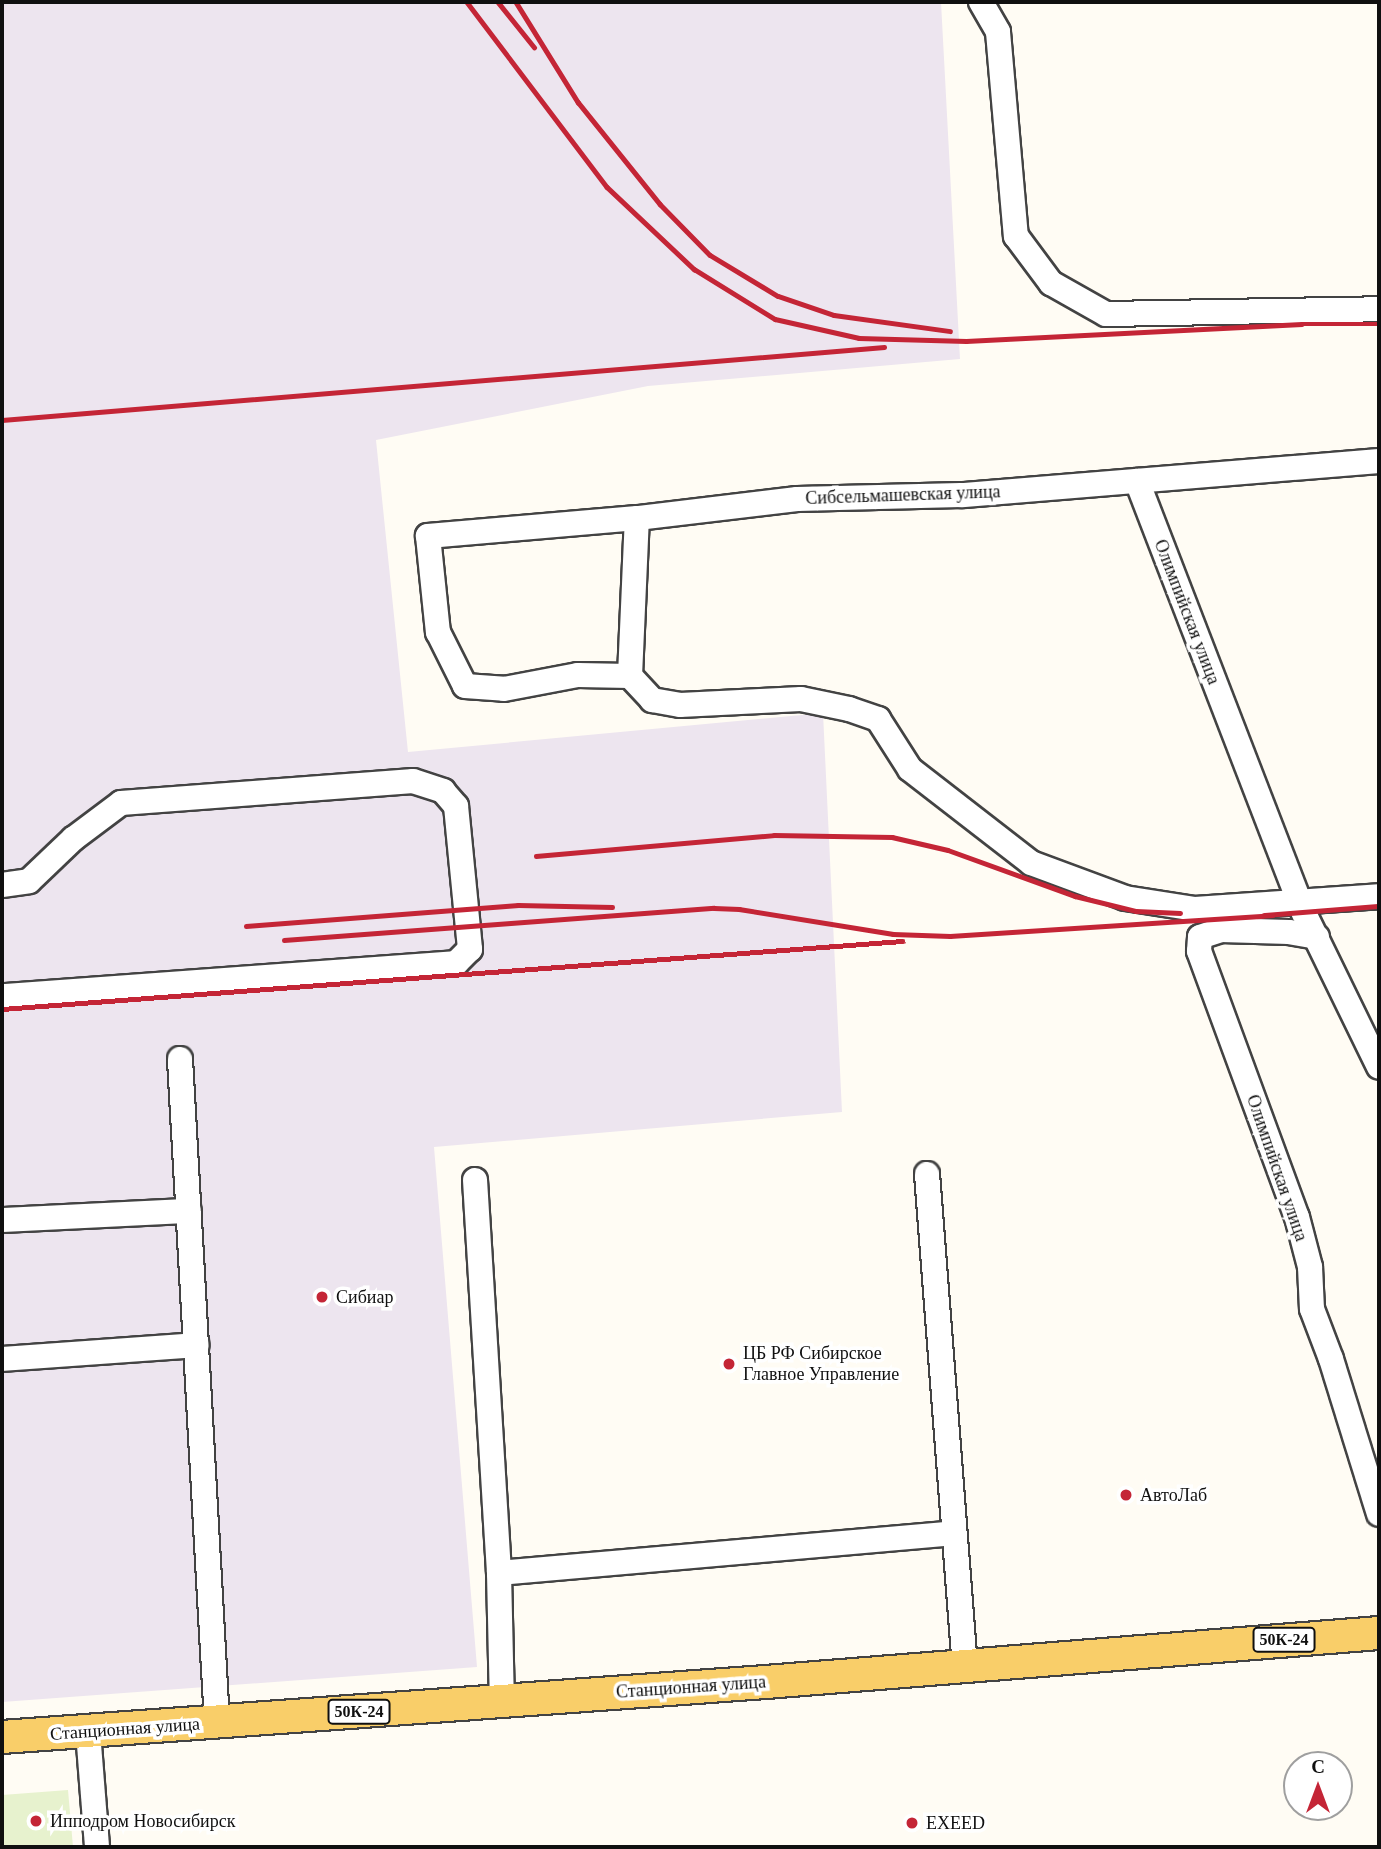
<!DOCTYPE html>
<html>
<head>
<meta charset="utf-8">
<style>
  body { margin:0 }
  #map { position:relative; width:1381px; height:1849px; overflow:hidden; background:#fffcf4; font-family:"Times New Roman",serif }
  div>[style] { position:absolute }
  .industrial>* { inset:0; background:#ede5ef }
  .pitch>* { inset:0; background:#e7f2ce }
  .roads { filter:drop-shadow(2px 0 #434343) drop-shadow(-2px 0 #434343) drop-shadow(0 2px #434343) drop-shadow(0 -2px #434343) }
  .minor>* { height:24px; margin:-12px; padding:0 12px; transform-origin:12px; border-radius:12px; background:#fff }
  .major>* { height:32px; margin:-16px; padding:0 16px; transform-origin:16px; border-radius:16px; background:#f9ce69 }
  .rail>* { height:4.5px; margin:-2.25px; padding:0 2.25px; transform-origin:2.25px; border-radius:2.25px; background:#c42536 }
  .dots>* { width:19px; height:19px; translate:-50% -50%; box-sizing:border-box; border:4px solid #fff; border-radius:50% }
  span { translate:-50% -50%; white-space:nowrap; text-align:center; line-height:1.15; -webkit-text-stroke:7px #fff; paint-order:stroke }
  .shield-label span { padding:2px 5px; background:#fff; border:2px solid; border-radius:5px; -webkit-text-stroke-width:0 }
  .shield-label { font-size:16px; color:#101010; font-weight:700 }
  .street-label { font-size:18px; color:#101010 }
  .poi-label { font-size:18px; color:#101010 }
  .left { translate:0 -50%; text-align:left }
  .frame { position:absolute; inset:0; border:4px solid #101010; pointer-events:none }
  .north { position:absolute; left:1283px; top:1751px; width:70px; height:70px; box-sizing:border-box; background:#fff; border:2px solid #9f9f9f; border-radius:50%; rotate:0deg; font-size:19px; font-weight:700; line-height:28px; text-align:center; color:#101010 }
  .north::after { content:''; display:block; margin:auto; width:24px; height:32px; background:#c42536; clip-path:polygon(50% 0,100% 100%,50% 72%,0 100%) }
</style>
</head>
<body>
<div id="map">
  <div class="industrial">
    <i style="clip-path:polygon(2px 2px,941px 2px,960px 359px,648px 386px,376px 440px,408px 752px,823px 713px,842px 1112px,434px 1147px,477px 1667px,2px 1702px)"></i>
  </div>
  <div class="pitch">
    <i style="clip-path:polygon(68px 1790px,73px 1847px,2px 1847px,2px 1795px)"></i>
  </div>
  <div class="roads">
    <div class="minor">
      <i style="left:981px;top:2px;width:34px;rotate:60deg"></i>
      <i style="left:998px;top:32px;width:205px;rotate:85deg"></i>
      <i style="left:1016px;top:236px;width:59px;rotate:53.3deg"></i>
      <i style="left:1051px;top:283px;width:63px;rotate:29.4deg"></i>
      <i style="left:1106px;top:314px;width:273px;rotate:-1deg"></i>
      <i style="left:1379px;top:461px;width:419px;rotate:175.3deg"></i>
      <i style="left:961px;top:495px;width:164px;rotate:178.6deg"></i>
      <i style="left:797px;top:499px;width:161px;rotate:173.2deg"></i>
      <i style="left:637px;top:518px;width:210px;rotate:175.1deg"></i>
      <i style="left:428px;top:536px;width:97px;rotate:84.1deg"></i>
      <i style="left:438px;top:632px;width:60px;rotate:63.4deg"></i>
      <i style="left:465px;top:686px;width:39px;rotate:4deg"></i>
      <i style="left:504px;top:689px;width:75px;rotate:-10.7deg"></i>
      <i style="left:578px;top:675px;width:52px;rotate:1.1deg"></i>
      <i style="left:630px;top:676px;width:33px;rotate:47deg"></i>
      <i style="left:652px;top:700px;width:28px;rotate:10deg"></i>
      <i style="left:680px;top:705px;width:121px;rotate:-2.8deg"></i>
      <i style="left:801px;top:699px;width:49px;rotate:11.8deg"></i>
      <i style="left:849px;top:709px;width:31px;rotate:19deg"></i>
      <i style="left:878px;top:719px;width:59px;rotate:57.4deg"></i>
      <i style="left:910px;top:769px;width:153px;rotate:37.8deg"></i>
      <i style="left:1031px;top:863px;width:100px;rotate:20.4deg"></i>
      <i style="left:1125px;top:898px;width:71px;rotate:8.9deg"></i>
      <i style="left:1195px;top:909px;width:184px;rotate:-4deg"></i>
      <i style="left:1137px;top:481px;width:463px;rotate:68.9deg"></i>
      <i style="left:1304px;top:913px;width:171px;rotate:64deg"></i>
      <i style="left:630px;top:676px;width:158px;rotate:-87.5deg"></i>
      <i style="left:2px;top:885px;width:27px;rotate:-8deg"></i>
      <i style="left:29px;top:881px;width:61px;rotate:-43.7deg"></i>
      <i style="left:73px;top:839px;width:60px;rotate:-36.9deg"></i>
      <i style="left:121px;top:803px;width:293px;rotate:-4.3deg"></i>
      <i style="left:413px;top:781px;width:32px;rotate:18deg"></i>
      <i style="left:443px;top:791px;width:20px;rotate:49deg"></i>
      <i style="left:456px;top:806px;width:144px;rotate:84.4deg"></i>
      <i style="left:470px;top:949px;width:20px;rotate:135deg"></i>
      <i style="left:456px;top:963px;width:455px;rotate:175.8deg"></i>
      <i style="left:1317px;top:937px;width:28px;rotate:-170deg"></i>
      <i style="left:1289px;top:932px;width:68px;rotate:-178.3deg"></i>
      <i style="left:1221px;top:930px;width:22px;rotate:162deg"></i>
      <i style="left:1200px;top:937px;width:14px;rotate:94deg"></i>
      <i style="left:1199px;top:951px;width:283px;rotate:69.8deg"></i>
      <i style="left:1297px;top:1217px;width:52px;rotate:75.4deg"></i>
      <i style="left:1310px;top:1267px;width:42px;rotate:87.3deg"></i>
      <i style="left:1312px;top:1309px;width:53px;rotate:69.2deg"></i>
      <i style="left:1331px;top:1359px;width:162px;rotate:72.8deg"></i>
      <i style="left:180px;top:1059px;width:665px;rotate:86.81deg"></i>
      <i style="left:927px;top:1174px;width:491px;rotate:85.6deg"></i>
      <i style="left:475px;top:1180px;width:394px;rotate:86.5deg"></i>
      <i style="left:499px;top:1573px;width:128px;rotate:88.7deg"></i>
      <i style="left:2px;top:1220px;width:187px;rotate:-2.8deg"></i>
      <i style="left:2px;top:1359px;width:195px;rotate:-4.1deg"></i>
      <i style="left:499px;top:1573px;width:457px;rotate:-5deg"></i>
      <i style="left:88px;top:1732px;width:115px;rotate:85.5deg"></i>
    </div>
    <div class="major">
      <i style="left:2px;top:1737px;width:766px;rotate:-4.12deg"></i>
      <i style="left:766px;top:1682px;width:615px;rotate:-4.57deg"></i>
    </div>
  </div>
  <div class="rail">
    <i style="left:467px;top:2px;width:232px;rotate:52.9deg"></i>
    <i style="left:607px;top:187px;width:120px;rotate:43.3deg"></i>
    <i style="left:694px;top:269px;width:95px;rotate:31.7deg"></i>
    <i style="left:775px;top:319px;width:86px;rotate:12.7deg"></i>
    <i style="left:859px;top:338px;width:107px;rotate:1.6deg"></i>
    <i style="left:966px;top:341px;width:336px;rotate:-2.9deg"></i>
    <i style="left:1302px;top:324px;width:77px"></i>
    <i style="left:498px;top:2px;width:58px;rotate:51.3deg"></i>
    <i style="left:516px;top:2px;width:118px;rotate:58.2deg"></i>
    <i style="left:578px;top:102px;width:131px;rotate:51.2deg"></i>
    <i style="left:660px;top:204px;width:71px;rotate:45.6deg"></i>
    <i style="left:710px;top:255px;width:79px;rotate:31.1deg"></i>
    <i style="left:778px;top:296px;width:59px;rotate:18.7deg"></i>
    <i style="left:834px;top:315px;width:117px;rotate:7.9deg"></i>
    <i style="left:2px;top:420px;width:885px;rotate:-4.73deg"></i>
    <i style="left:536px;top:856px;width:239px;rotate:-5deg"></i>
    <i style="left:774px;top:835px;width:118px;rotate:1deg"></i>
    <i style="left:892px;top:837px;width:57px;rotate:13.1deg"></i>
    <i style="left:948px;top:850px;width:135px;rotate:19.9deg"></i>
    <i style="left:1075px;top:896px;width:63px;rotate:13.8deg"></i>
    <i style="left:1136px;top:911px;width:44px;rotate:2.6deg"></i>
    <i style="left:1264px;top:915px;width:115px;rotate:-4.5deg"></i>
    <i style="left:246px;top:926px;width:273px;rotate:-4.4deg"></i>
    <i style="left:518px;top:905px;width:94px;rotate:1.2deg"></i>
    <i style="left:284px;top:940px;width:431px;rotate:-4.3deg"></i>
    <i style="left:714px;top:908px;width:25px;rotate:2deg"></i>
    <i style="left:739px;top:909px;width:156px;rotate:9.2deg"></i>
    <i style="left:893px;top:934px;width:57px;rotate:2deg"></i>
    <i style="left:950px;top:936px;width:323px;rotate:-3.7deg"></i>
    <i style="left:2px;top:1009px;width:903px;rotate:-4.32deg"></i>
  </div>
  <div class="dots">
    <i style="left:322px;top:1297px;background:#c42536"></i>
    <i style="left:729px;top:1364px;background:#c42536"></i>
    <i style="left:1126px;top:1495px;background:#c42536"></i>
    <i style="left:36px;top:1821px;background:#c42536"></i>
    <i style="left:912px;top:1823px;background:#c42536"></i>
  </div>
  <div class="shield-label">
    <span style="left:1284px;top:1640px">50К-24</span>
    <span style="left:359px;top:1712px">50К-24</span>
  </div>
  <div class="street-label">
    <span style="left:903px;top:495px;rotate:-2deg">Сибсельмашевская улица</span>
    <span style="left:1187px;top:612px;rotate:69deg">Олимпийская улица</span>
    <span style="left:1277px;top:1168px;rotate:71deg">Олимпийская улица</span>
    <span style="left:691px;top:1687px;rotate:-4deg">Станционная улица</span>
    <span style="left:125px;top:1729px;rotate:-4deg">Станционная улица</span>
  </div>
  <div class="poi-label">
    <span class="left" style="left:336px;top:1297px">Сибиар</span>
    <span class="left" style="left:743px;top:1364px">ЦБ РФ Сибирское<br>Главное Управление</span>
    <span class="left" style="left:1140px;top:1495px">АвтоЛаб</span>
    <span class="left" style="left:50px;top:1821px">Ипподром Новосибирск</span>
    <span class="left" style="left:926px;top:1823px">EXEED</span>
  </div>
  <div class="frame"></div>
  <div class="north">С</div>
</div>
</body>
</html>
